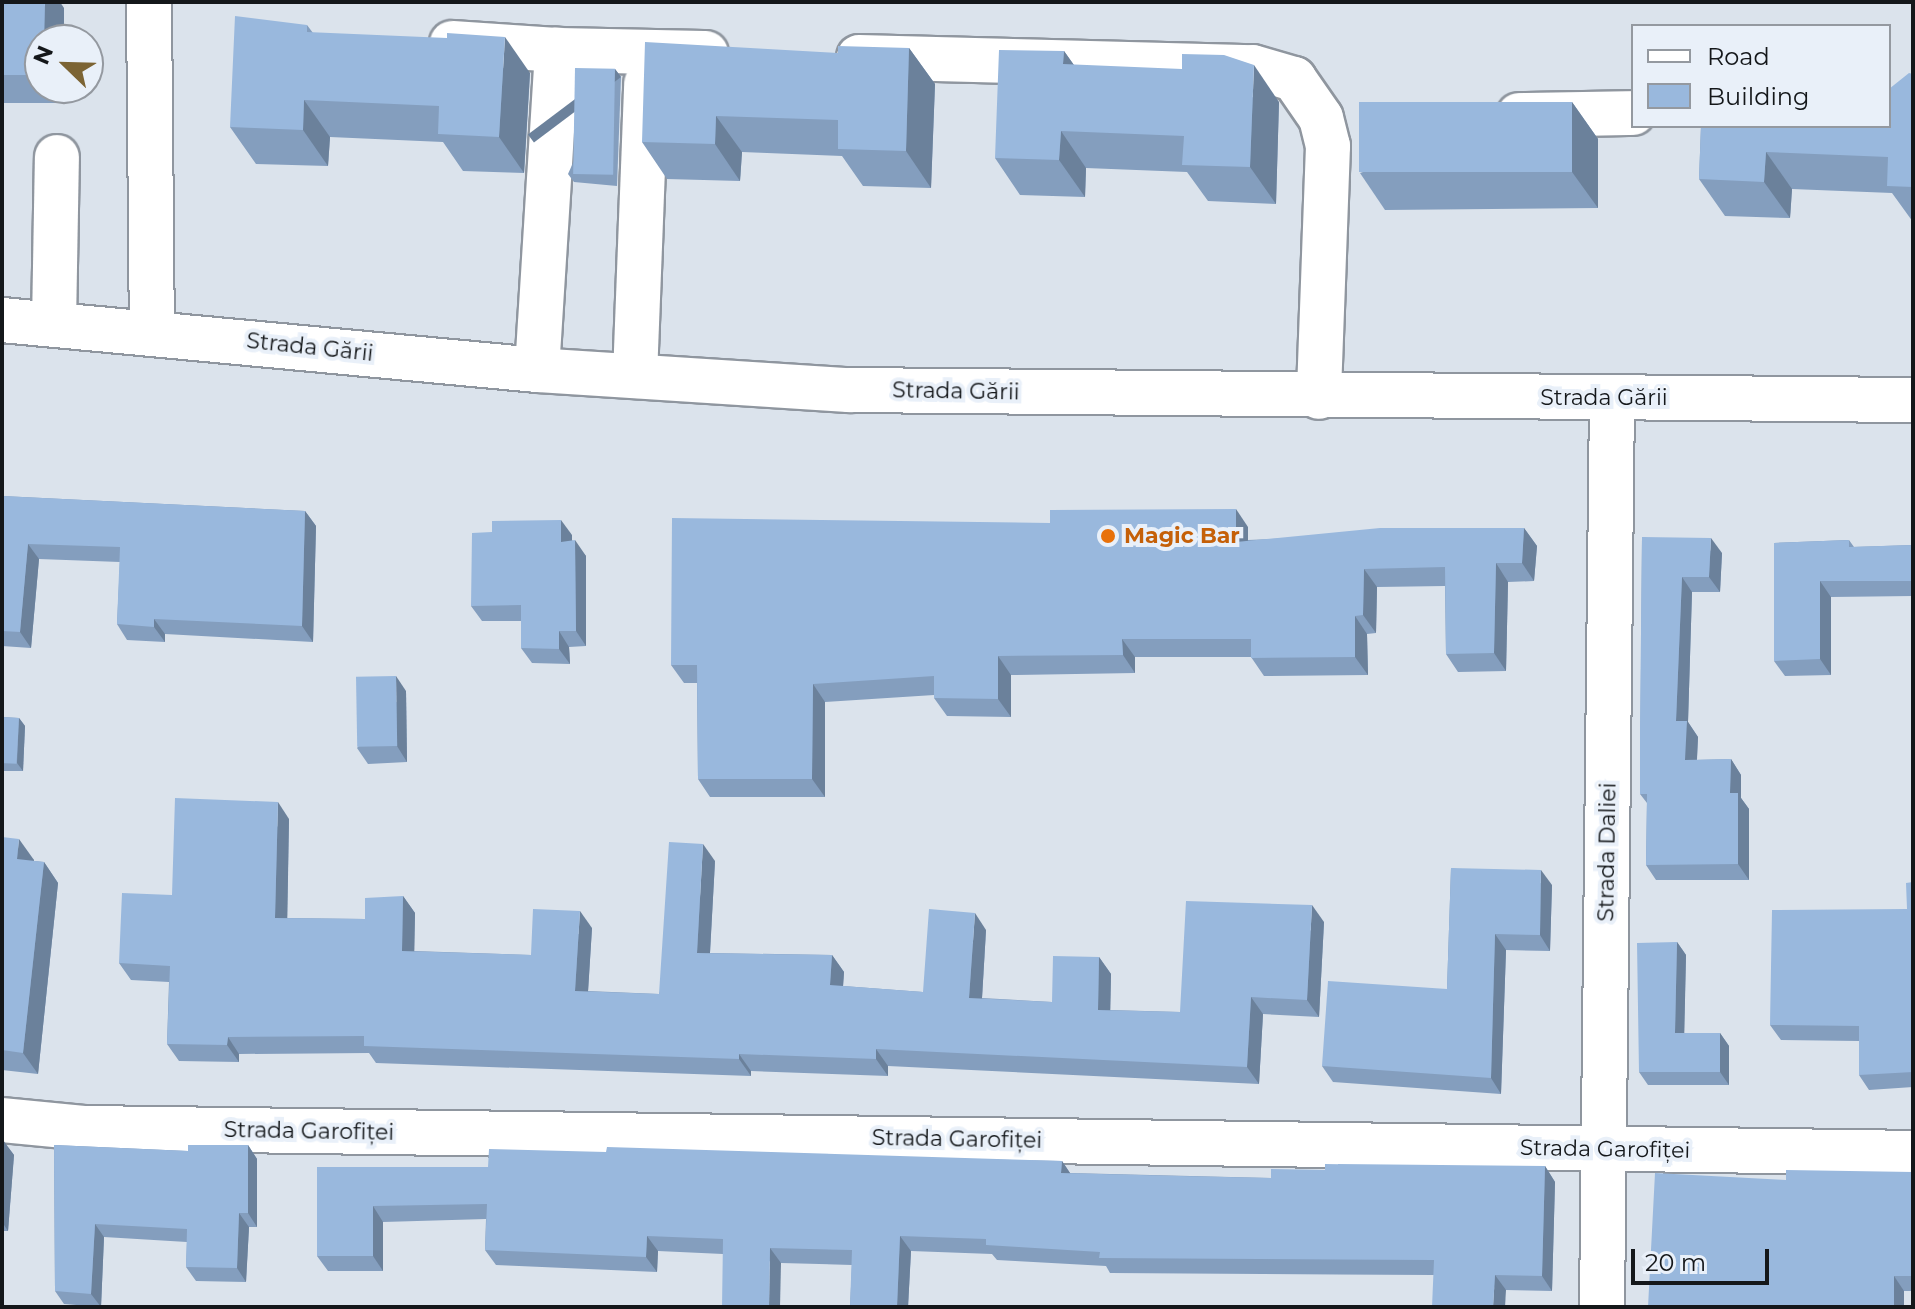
<!DOCTYPE html>
<html>
<head>
<meta charset="utf-8">
<style>
  body { margin:0 }
  #map { position:relative; width:1915px; height:1309px; overflow:hidden; background:#dbe3ec; font-family:Montserrat,sans-serif }
  div>[style] { position:absolute }
  .roads { filter:drop-shadow(2px 0 #8f969f) drop-shadow(-2px 0 #8f969f) drop-shadow(0 2px #8f969f) drop-shadow(0 -2px #8f969f) }
  .street>* { height:44px; margin:-22px; padding:0 22px; transform-origin:22px; border-radius:22px; background:#fff }
  .secondary>* { height:44px; margin:-22px; padding:0 22px; transform-origin:22px; border-radius:22px; background:#fff }
  .wall>* { inset:0; background:#849ebe }
  .shaded-wall>* { inset:0; background:#6b819b; transform-origin:0 0 }
  .building>* { inset:0; background:#99b8dd; transform-origin:0 0 }
  .dots>* { width:22px; height:22px; translate:-50% -50%; box-sizing:border-box; border:4px solid #e9f0f9; border-radius:50% }
  span { translate:-50% -50%; white-space:nowrap; text-align:center; line-height:1.15; -webkit-text-stroke:8px #e9f0f9; paint-order:stroke }
  .street-label { font-size:22px; color:#14171a }
  .food-label { font-size:22px; color:#c56008; font-weight:700 }
  .left { translate:0 -50%; text-align:left }
  .frame { position:absolute; inset:0; border:4px solid #14171a; pointer-events:none }
  .legend { position:absolute; left:1631px; top:24px; width:260px; height:104px; box-sizing:border-box; background:#e9f0f9; border:2px solid #9499a0; margin:0; padding:10px 14px; list-style:none; font-size:24px; color:#14171a }
  .legend li { display:flex; align-items:center; gap:16px; height:40px }
  .legend b { width:40px; border:2px solid #9499a0 }
  .north { position:absolute; left:24px; top:24px; width:80px; height:80px; box-sizing:border-box; background:#e9f0f9; border:2px solid #9499a0; border-radius:50%; rotate:293deg; font-size:22px; font-weight:700; line-height:32px; text-align:center; color:#14171a }
  .north::after { content:''; display:block; margin:auto; width:28px; height:36px; background:#7c6434; clip-path:polygon(50% 0,100% 100%,50% 72%,0 100%) }
  .scale { position:absolute; left:1631px; top:1249px; width:138px; height:36px; box-sizing:border-box; border:4px solid #14171a; border-top:0; padding-left:10px; font-size:24px; line-height:28px; white-space:nowrap; color:#14171a; -webkit-text-stroke:6px #e9f0f9; paint-order:stroke }
</style>
</head>
<body>
<div id="map">
  <div class="roads">
    <div class="street">
      <i style="left:149px;top:2px;width:330px;rotate:89.5deg"></i>
      <i style="left:452px;top:43px;width:105px;rotate:3.8deg"></i>
      <i style="left:859px;top:57px;width:394px;rotate:1.5deg"></i>
      <i style="left:1253px;top:67px;width:43px;rotate:16.3deg"></i>
      <i style="left:1294px;top:79px;width:47px;rotate:55.3deg"></i>
      <i style="left:1321px;top:118px;width:29px;rotate:76deg"></i>
      <i style="left:1328px;top:146px;width:251px;rotate:92.1deg"></i>
      <i style="left:1519px;top:115px;width:114px;rotate:-1deg"></i>
      <i style="left:54px;top:324px;width:167px;rotate:-89deg"></i>
      <i style="left:537px;top:370px;width:321px;rotate:-86.4deg"></i>
      <i style="left:557px;top:50px;width:149px;rotate:1.2deg"></i>
      <i style="left:635px;top:376px;width:293px;rotate:-87.8deg"></i>
      <i style="left:2px;top:1120px;width:83px;rotate:5.5deg"></i>
      <i style="left:85px;top:1128px;width:1828px;rotate:0.78deg"></i>
      <i style="left:1602px;top:1307px;width:910px;rotate:-89.37deg"></i>
    </div>
    <div class="secondary">
      <i style="left:2px;top:320px;width:537px;rotate:5.34deg"></i>
      <i style="left:537px;top:370px;width:313px;rotate:3.7deg"></i>
      <i style="left:849px;top:390px;width:1064px;rotate:0.54deg"></i>
    </div>
  </div>
  <div class="wall">
    <i style="clip-path:polygon(2px 2px,64px 8px,64px 40px,40px 40px,40px 88px,64px 88px,63px 103px,2px 103px)"></i>
    <i style="clip-path:polygon(307px 25px,313px 33px,530px 73px,524px 173px,463px 171px,443px 142px,330px 137px,328px 166px,256px 164px,230px 127px)"></i>
    <i style="clip-path:polygon(909px 48px,935px 84px,931px 188px,863px 186px,842px 156px,742px 152px,740px 181px,667px 179px,642px 142px,838px 53px)"></i>
    <i style="clip-path:polygon(1064px 51px,1074px 65px,1279px 102px,1276px 204px,1208px 201px,1187px 172px,1086px 168px,1085px 197px,1020px 195px,995px 158px)"></i>
    <i style="clip-path:polygon(615px 69px,621px 77px,617px 186px,574px 182px,568px 174px)"></i>
    <i style="clip-path:polygon(1913px 74px,1913px 222px,1892px 193px,1792px 189px,1790px 218px,1725px 216px,1699px 179px,1701px 126px,1889px 126px)"></i>
    <i style="clip-path:polygon(1572px 102px,1598px 139px,1598px 208px,1385px 210px,1360px 173px)"></i>
    <i style="clip-path:polygon(2px 496px,305px 511px,316px 526px,313px 642px,165px 634px,165px 642px,127px 640px,117px 624px,120px 562px,39px 559px,31px 648px,2px 646px)"></i>
    <i style="clip-path:polygon(1248px 527px,1248px 540px,1524px 528px,1537px 546px,1534px 581px,1508px 582px,1506px 671px,1458px 672px,1446px 654px,1445px 586px,1377px 587px,1376px 633px,1367px 634px,1368px 675px,1264px 676px,1251px 657px,1135px 657px,1135px 673px,1011px 675px,1011px 717px,947px 716px,934px 698px,934px 695px,825px 702px,825px 797px,710px 797px,698px 779px,697px 683px,684px 683px,671px 665px)"></i>
    <i style="clip-path:polygon(572px 535px,572px 540px,586px 556px,586px 646px,569px 647px,570px 664px,532px 663px,521px 648px,521px 621px,482px 621px,471px 606px)"></i>
    <i style="clip-path:polygon(1642px 537px,1722px 553px,1720px 592px,1692px 592px,1688px 722px,1698px 737px,1697px 760px,1731px 759px,1741px 775px,1741px 798px,1749px 809px,1749px 880px,1656px 880px,1646px 865px,1647px 803px,1640px 794px)"></i>
    <i style="clip-path:polygon(1849px 540px,1854px 547px,1913px 545px,1913px 596px,1831px 597px,1831px 675px,1785px 676px,1774px 661px,1774px 543px)"></i>
    <i style="clip-path:polygon(406px 691px,407px 762px,368px 764px,357px 748px)"></i>
    <i style="clip-path:polygon(2px 717px,19px 718px,25px 726px,23px 771px,2px 771px)"></i>
    <i style="clip-path:polygon(289px 819px,287px 918px,365px 919px,403px 896px,415px 913px,414px 951px,531px 955px,592px 928px,588px 991px,659px 994px,715px 861px,710px 953px,832px 955px,844px 972px,843px 986px,923px 992px,986px 930px,982px 998px,1052px 1002px,1099px 957px,1111px 974px,1110px 1010px,1180px 1012px,1324px 922px,1319px 1017px,1263px 1014px,1259px 1084px,888px 1066px,888px 1076px,751px 1071px,751px 1076px,376px 1063px,369px 1053px,239px 1054px,239px 1062px,179px 1061px,167px 1044px,169px 982px,131px 980px,119px 963px,172px 895px)"></i>
    <i style="clip-path:polygon(2px 837px,34px 860px,34px 861px,44px 862px,58px 883px,38px 1074px,2px 1070px)"></i>
    <i style="clip-path:polygon(1451px 868px,1552px 885px,1550px 951px,1506px 950px,1501px 1094px,1333px 1082px,1322px 1066px,1447px 989px)"></i>
    <i style="clip-path:polygon(1913px 882px,1913px 1087px,1869px 1090px,1859px 1075px,1859px 1041px,1781px 1040px,1770px 1025px,1907px 909px)"></i>
    <i style="clip-path:polygon(1677px 942px,1686px 955px,1684px 1033px,1720px 1033px,1729px 1046px,1729px 1085px,1648px 1085px,1639px 1072px)"></i>
    <i style="clip-path:polygon(2px 1140px,14px 1155px,8px 1231px,2px 1231px)"></i>
    <i style="clip-path:polygon(54px 1145px,188px 1151px,248px 1145px,257px 1159px,257px 1227px,249px 1227px,246px 1282px,196px 1281px,186px 1267px,187px 1242px,104px 1237px,101px 1307px,64px 1304px,55px 1291px)"></i>
    <i style="clip-path:polygon(606px 1152px,1062px 1161px,1070px 1173px,1271px 1178px,1325px 1170px,1545px 1166px,1555px 1182px,1552px 1291px,1506px 1290px,1434px 1275px,1110px 1273px,1106px 1266px,997px 1260px,992px 1254px,911px 1251px,908px 1307px,850px 1307px,852px 1265px,781px 1263px,723px 1254px,658px 1251px,657px 1272px,496px 1265px,485px 1250px,486px 1219px,383px 1222px,383px 1271px,328px 1271px,317px 1256px,317px 1167px,488px 1167px)"></i>
    <i style="clip-path:polygon(1913px 1172px,1913px 1291px,1904px 1291px,1904px 1307px,1648px 1307px,1786px 1180px)"></i>
  </div>
  <div class="shaded-wall">
    <i style="clip-path:polygon(45px 2px,60px 2px,64px 8px,64px 40px,44px 40px)"></i>
    <i style="clip-path:polygon(505px 37px,530px 73px,524px 173px,499px 137px)"></i>
    <i style="clip-path:polygon(909px 48px,935px 84px,931px 188px,906px 151px)"></i>
    <i style="clip-path:polygon(1064px 51px,1090px 88px,1063px 64px)"></i>
    <i style="clip-path:polygon(1254px 65px,1279px 102px,1276px 204px,1250px 167px)"></i>
    <i style="left:615px;top:69px;width:10px;height:109px;rotate:53deg"></i>
    <i style="clip-path:polygon(53px 88px,64px 88px,63px 103px)"></i>
    <i style="clip-path:polygon(304px 100px,330px 137px,328px 166px,303px 130px)"></i>
    <i style="clip-path:polygon(1572px 102px,1598px 139px,1598px 208px,1572px 172px)"></i>
    <i style="clip-path:polygon(716px 116px,742px 152px,740px 181px,715px 144px)"></i>
    <i style="clip-path:polygon(1061px 131px,1086px 168px,1085px 197px,1059px 160px)"></i>
    <i style="clip-path:polygon(1766px 152px,1792px 189px,1790px 218px,1764px 182px)"></i>
    <i style="clip-path:polygon(1236px 509px,1248px 527px,1248px 560px,1236px 542px)"></i>
    <i style="clip-path:polygon(305px 511px,316px 526px,313px 642px,302px 626px)"></i>
    <i style="clip-path:polygon(561px 520px,572px 535px,572px 557px,561px 542px)"></i>
    <i style="clip-path:polygon(1524px 528px,1537px 546px,1534px 581px,1522px 563px)"></i>
    <i style="clip-path:polygon(1711px 538px,1722px 553px,1720px 592px,1709px 577px)"></i>
    <i style="clip-path:polygon(575px 540px,586px 556px,586px 646px,576px 631px)"></i>
    <i style="clip-path:polygon(28px 544px,39px 559px,31px 648px,20px 632px)"></i>
    <i style="clip-path:polygon(1496px 563px,1508px 582px,1506px 671px,1494px 653px)"></i>
    <i style="clip-path:polygon(1364px 569px,1377px 587px,1376px 633px,1363px 615px)"></i>
    <i style="clip-path:polygon(1682px 577px,1692px 592px,1688px 722px,1698px 737px,1696px 776px,1685px 760px,1676px 721px)"></i>
    <i style="clip-path:polygon(1820px 581px,1831px 597px,1831px 675px,1820px 659px)"></i>
    <i style="clip-path:polygon(1355px 616px,1367px 634px,1368px 675px,1355px 657px)"></i>
    <i style="clip-path:polygon(154px 619px,165px 634px,165px 642px,154px 627px)"></i>
    <i style="clip-path:polygon(559px 631px,569px 647px,570px 664px,559px 649px)"></i>
    <i style="clip-path:polygon(1122px 639px,1135px 657px,1135px 673px,1123px 655px)"></i>
    <i style="clip-path:polygon(998px 656px,1011px 675px,1011px 717px,998px 699px)"></i>
    <i style="clip-path:polygon(396px 676px,406px 691px,407px 762px,397px 746px)"></i>
    <i style="clip-path:polygon(813px 684px,825px 702px,825px 797px,812px 779px)"></i>
    <i style="clip-path:polygon(19px 718px,25px 726px,23px 771px,17px 763px)"></i>
    <i style="clip-path:polygon(1731px 759px,1741px 775px,1741px 798px,1749px 809px,1749px 880px,1738px 864px,1730px 793px)"></i>
    <i style="clip-path:polygon(278px 802px,289px 819px,287px 935px,275px 918px)"></i>
    <i style="clip-path:polygon(19px 839px,34px 860px,32px 880px,17px 859px)"></i>
    <i style="clip-path:polygon(703px 844px,715px 861px,709px 970px,697px 953px)"></i>
    <i style="clip-path:polygon(44px 862px,58px 883px,38px 1074px,23px 1053px)"></i>
    <i style="clip-path:polygon(1541px 870px,1552px 885px,1550px 951px,1540px 935px)"></i>
    <i style="clip-path:polygon(403px 896px,415px 913px,414px 968px,402px 951px)"></i>
    <i style="clip-path:polygon(1312px 905px,1324px 922px,1319px 1017px,1307px 1000px)"></i>
    <i style="clip-path:polygon(580px 911px,592px 928px,587px 1008px,575px 991px)"></i>
    <i style="clip-path:polygon(975px 913px,986px 930px,981px 1015px,969px 998px)"></i>
    <i style="clip-path:polygon(1495px 934px,1506px 950px,1501px 1094px,1491px 1078px)"></i>
    <i style="clip-path:polygon(1677px 942px,1686px 955px,1684px 1046px,1675px 1033px)"></i>
    <i style="clip-path:polygon(832px 955px,844px 972px,842px 1002px,830px 985px)"></i>
    <i style="clip-path:polygon(1099px 957px,1111px 974px,1110px 1027px,1098px 1010px)"></i>
    <i style="clip-path:polygon(1251px 997px,1263px 1014px,1259px 1084px,1247px 1067px)"></i>
    <i style="clip-path:polygon(1720px 1033px,1729px 1046px,1729px 1085px,1720px 1072px)"></i>
    <i style="clip-path:polygon(228px 1037px,239px 1054px,239px 1062px,227px 1045px)"></i>
    <i style="clip-path:polygon(876px 1049px,888px 1066px,888px 1076px,876px 1059px)"></i>
    <i style="clip-path:polygon(739px 1054px,751px 1071px,751px 1076px,739px 1059px)"></i>
    <i style="clip-path:polygon(3px 1140px,14px 1155px,8px 1231px,2px 1222px,2px 1156px)"></i>
    <i style="clip-path:polygon(248px 1145px,257px 1159px,257px 1227px,248px 1213px)"></i>
    <i style="clip-path:polygon(1062px 1161px,1072px 1176px,1061px 1173px)"></i>
    <i style="clip-path:polygon(1545px 1166px,1555px 1182px,1552px 1291px,1542px 1276px)"></i>
    <i style="clip-path:polygon(373px 1206px,383px 1222px,383px 1271px,373px 1256px)"></i>
    <i style="clip-path:polygon(239px 1213px,249px 1227px,246px 1282px,237px 1268px)"></i>
    <i style="clip-path:polygon(95px 1224px,104px 1237px,101px 1307px,91px 1294px)"></i>
    <i style="clip-path:polygon(647px 1236px,658px 1251px,657px 1272px,646px 1257px)"></i>
    <i style="clip-path:polygon(900px 1236px,911px 1251px,908px 1307px,897px 1307px)"></i>
    <i style="clip-path:polygon(770px 1248px,781px 1263px,780px 1307px,769px 1307px)"></i>
    <i style="clip-path:polygon(1495px 1275px,1506px 1290px,1505px 1307px,1493px 1307px)"></i>
    <i style="clip-path:polygon(1894px 1276px,1904px 1291px,1904px 1307px,1894px 1307px)"></i>
  </div>
  <div class="building">
    <i style="clip-path:polygon(2px 2px,45px 2px,44px 40px,40px 40px,40px 75px,2px 75px)"></i>
    <i style="clip-path:polygon(235px 16px,307px 25px,307px 32px,447px 38px,447px 33px,505px 37px,499px 137px,438px 134px,439px 106px,304px 100px,303px 130px,230px 127px)"></i>
    <i style="clip-path:polygon(645px 42px,838px 53px,838px 46px,909px 48px,906px 151px,838px 149px,838px 120px,716px 116px,715px 144px,642px 142px)"></i>
    <i style="clip-path:polygon(999px 50px,1064px 51px,1063px 64px,1182px 69px,1182px 54px,1224px 55px,1254px 65px,1250px 167px,1182px 165px,1184px 136px,1061px 131px,1059px 160px,995px 158px)"></i>
    <i style="left:575px;top:68px;width:40px;height:106px;rotate:1deg"></i>
    <i style="clip-path:polygon(1909px 73px,1913px 74px,1913px 187px,1887px 186px,1888px 157px,1766px 152px,1764px 182px,1699px 179px,1701px 126px,1889px 126px,1889px 89px)"></i>
    <i style="left:1572px;top:102px;width:70px;height:213px;rotate:90deg"></i>
    <i style="clip-path:polygon(2px 496px,305px 511px,302px 626px,154px 619px,154px 627px,117px 624px,120px 547px,28px 544px,20px 632px,2px 631px)"></i>
    <i style="clip-path:polygon(1236px 509px,1236px 542px,1380px 528px,1524px 528px,1522px 563px,1496px 563px,1494px 653px,1446px 654px,1445px 567px,1364px 569px,1363px 615px,1355px 616px,1355px 657px,1251px 658px,1251px 639px,1122px 639px,1123px 655px,998px 656px,998px 699px,934px 698px,934px 676px,813px 684px,812px 779px,698px 779px,697px 665px,671px 665px,672px 518px,1050px 523px,1050px 510px)"></i>
    <i style="clip-path:polygon(561px 520px,561px 542px,575px 540px,576px 631px,559px 631px,559px 649px,521px 648px,521px 605px,471px 606px,472px 533px,492px 532px,492px 521px)"></i>
    <i style="clip-path:polygon(1642px 537px,1711px 538px,1709px 577px,1682px 577px,1676px 721px,1687px 721px,1685px 760px,1731px 759px,1730px 793px,1738px 793px,1738px 864px,1646px 865px,1647px 794px,1640px 794px,1640px 726px)"></i>
    <i style="clip-path:polygon(1849px 540px,1849px 547px,1913px 545px,1913px 581px,1820px 581px,1820px 659px,1774px 661px,1774px 543px)"></i>
    <i style="left:396px;top:676px;width:70px;height:40px;rotate:89deg"></i>
    <i style="left:2px;top:717px;width:17px;height:46px;rotate:3deg"></i>
    <i style="clip-path:polygon(175px 798px,278px 802px,275px 918px,365px 919px,365px 898px,403px 896px,402px 951px,531px 955px,533px 909px,580px 911px,575px 991px,659px 994px,669px 842px,703px 844px,697px 953px,832px 955px,830px 985px,923px 992px,929px 909px,975px 913px,969px 998px,1052px 1002px,1053px 956px,1099px 957px,1098px 1010px,1180px 1012px,1186px 901px,1312px 905px,1307px 1000px,1251px 997px,1247px 1067px,876px 1049px,876px 1059px,739px 1054px,739px 1059px,364px 1046px,364px 1036px,228px 1037px,227px 1045px,167px 1044px,170px 966px,119px 963px,122px 893px,172px 895px)"></i>
    <i style="clip-path:polygon(2px 837px,19px 839px,17px 859px,44px 862px,23px 1053px,2px 1050px)"></i>
    <i style="clip-path:polygon(1451px 868px,1541px 870px,1540px 935px,1495px 934px,1491px 1078px,1322px 1066px,1328px 981px,1447px 989px)"></i>
    <i style="clip-path:polygon(1913px 882px,1913px 1072px,1859px 1075px,1859px 1026px,1770px 1025px,1772px 910px,1907px 909px,1906px 883px)"></i>
    <i style="clip-path:polygon(1677px 942px,1675px 1033px,1720px 1033px,1720px 1072px,1639px 1072px,1637px 943px)"></i>
    <i style="clip-path:polygon(54px 1145px,188px 1151px,188px 1145px,248px 1145px,248px 1213px,239px 1213px,237px 1268px,186px 1267px,187px 1229px,95px 1224px,91px 1294px,55px 1291px)"></i>
    <i style="clip-path:polygon(607px 1147px,1062px 1161px,1061px 1173px,1179px 1176px,1271px 1178px,1271px 1169px,1325px 1170px,1325px 1164px,1545px 1166px,1542px 1276px,1495px 1275px,1493px 1307px,1432px 1307px,1434px 1260px,1099px 1258px,1100px 1252px,986px 1245px,986px 1239px,900px 1236px,897px 1307px,850px 1307px,852px 1250px,770px 1248px,769px 1307px,722px 1307px,723px 1239px,647px 1236px,646px 1257px,485px 1250px,487px 1204px,373px 1206px,373px 1256px,317px 1256px,317px 1167px,488px 1167px,489px 1149px,606px 1152px)"></i>
    <i style="clip-path:polygon(1786px 1170px,1913px 1172px,1913px 1276px,1894px 1276px,1894px 1307px,1648px 1307px,1655px 1173px,1786px 1180px)"></i>
  </div>
  <div class="dots">
    <i style="left:1108px;top:536px;background:#e8710a"></i>
  </div>
  <div class="street-label">
    <span style="left:310px;top:347px;rotate:6deg">Strada Gării</span>
    <span style="left:956px;top:391px;rotate:1deg">Strada Gării</span>
    <span style="left:1604px;top:398px">Strada Gării</span>
    <span style="left:1607px;top:852px;rotate:-89deg">Strada Daliei</span>
    <span style="left:309px;top:1131px;rotate:1deg">Strada Garofiței</span>
    <span style="left:957px;top:1139px;rotate:1deg">Strada Garofiței</span>
    <span style="left:1605px;top:1149px;rotate:1deg">Strada Garofiței</span>
  </div>
  <div class="food-label">
    <span class="left" style="left:1124px;top:536px">Magic Bar</span>
  </div>
  <div class="frame"></div>
  <ul class="legend">
  <li><b style="height:10px;background:#fff"></b>Road</li>
  <li><b style="height:22px;background:#99b8dd"></b>Building</li>
  </ul>
  <div class="north">N</div>
  <div class="scale">20 m</div>
</div>
</body>
</html>
